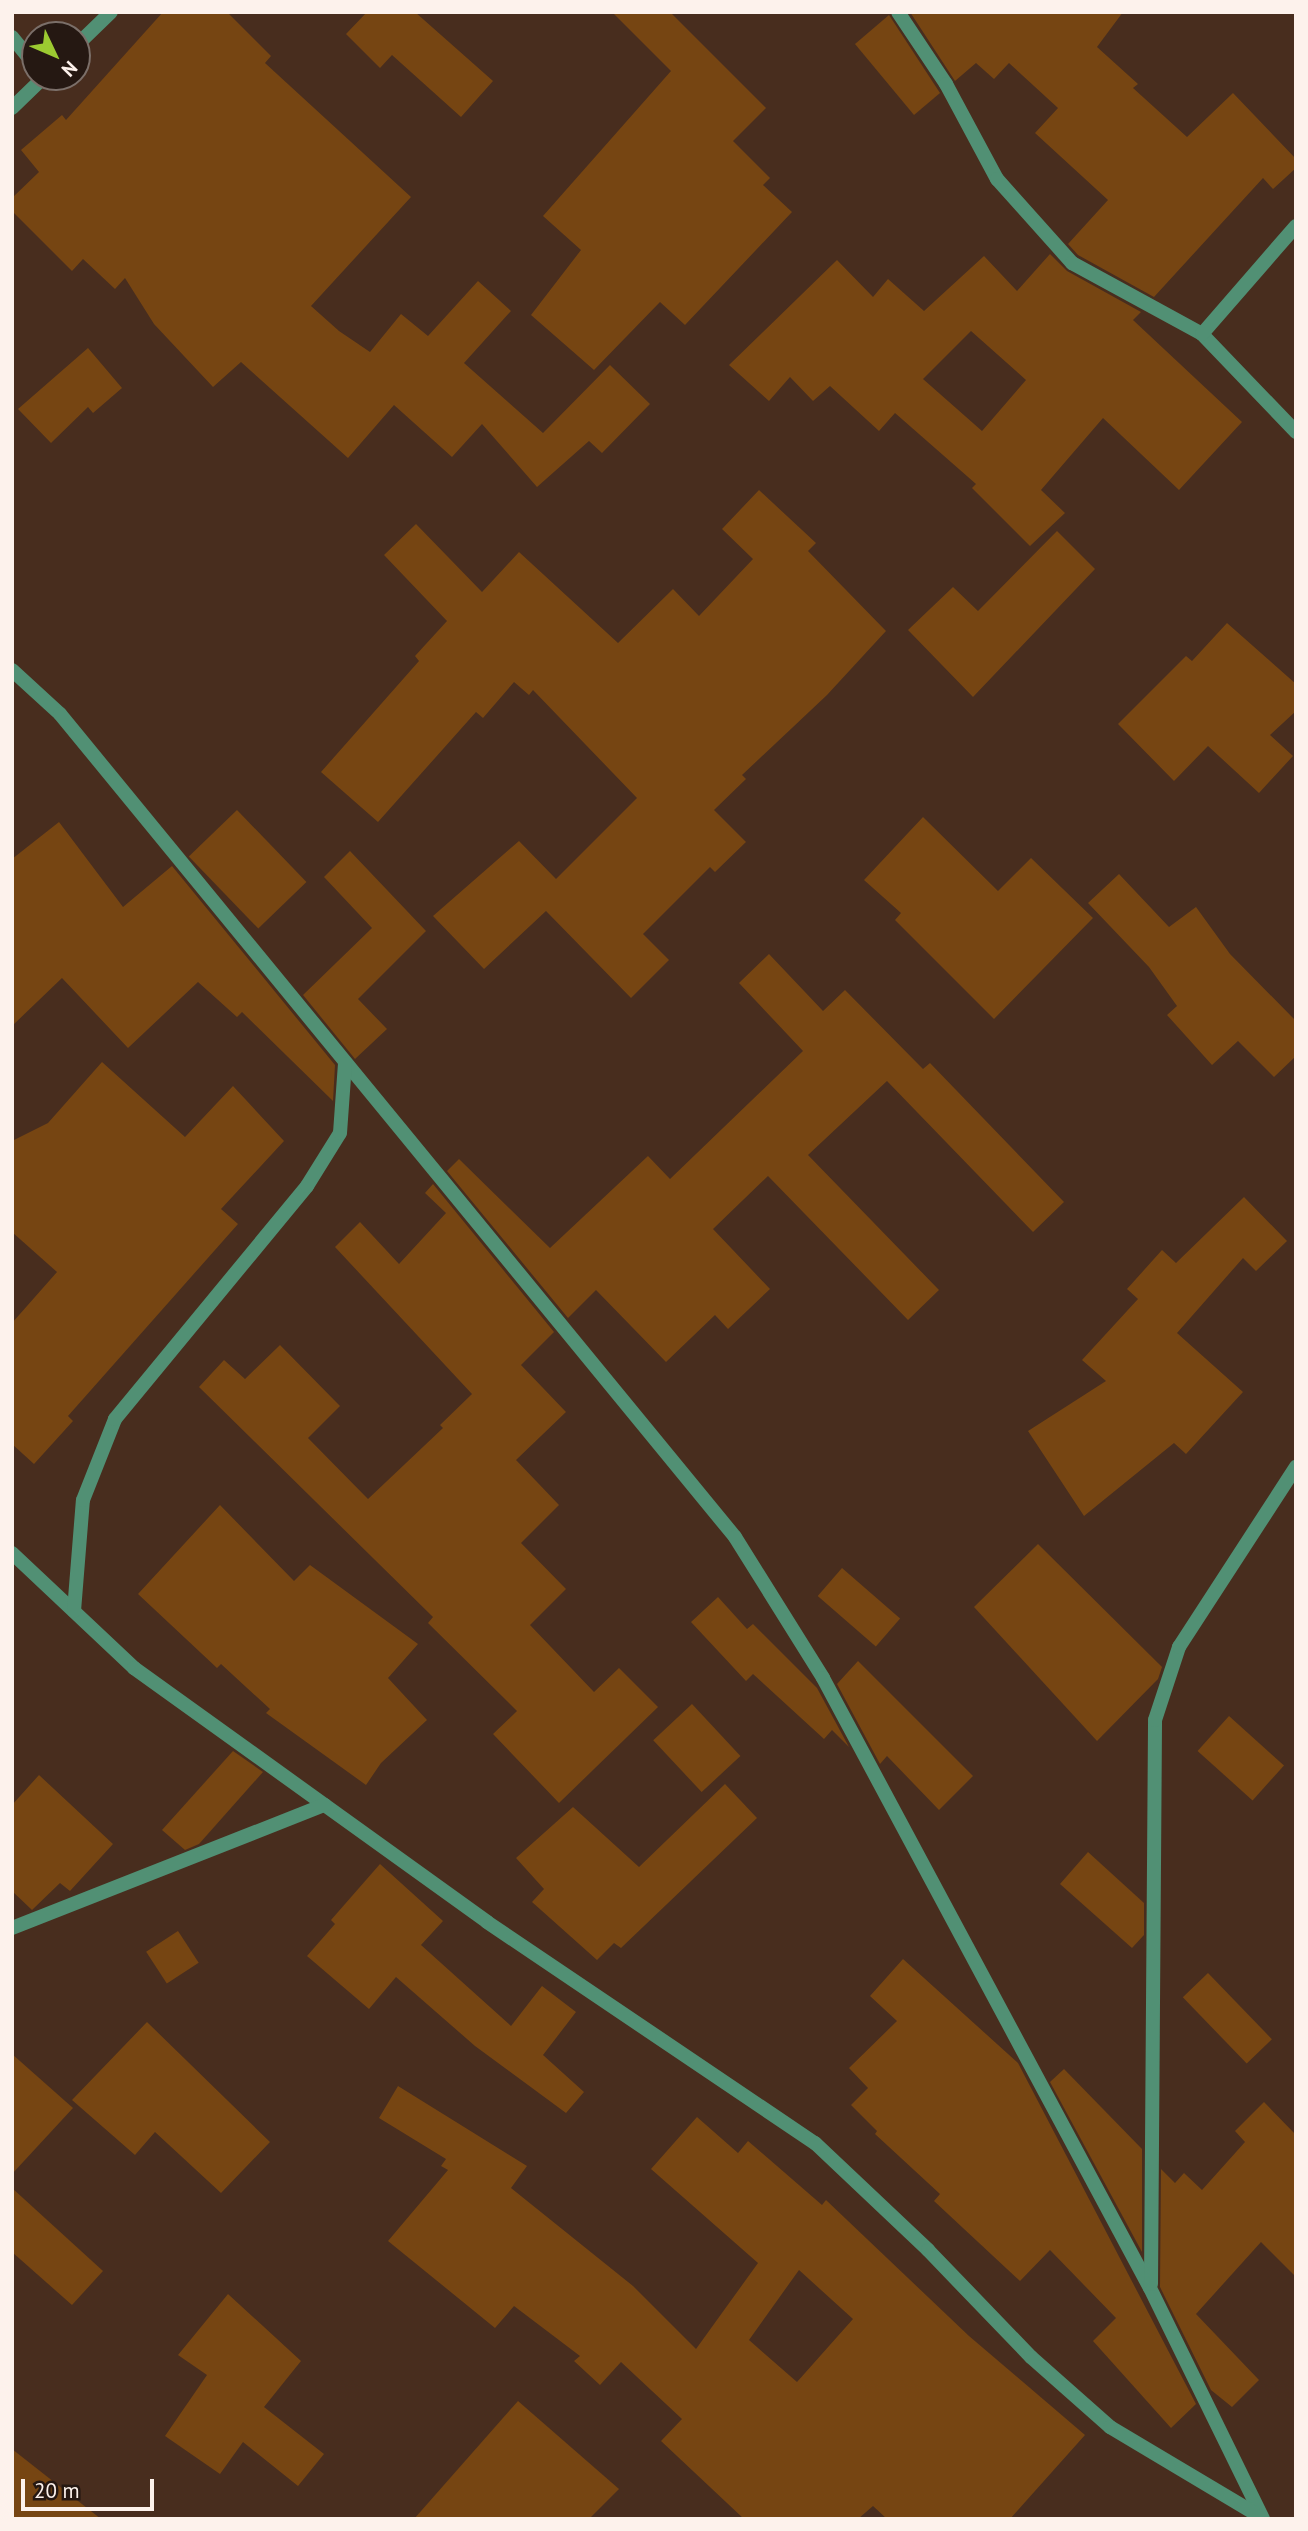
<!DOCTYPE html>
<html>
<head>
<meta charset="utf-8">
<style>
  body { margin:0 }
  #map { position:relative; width:1308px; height:2531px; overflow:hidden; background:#482d1e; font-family:"PT Sans",sans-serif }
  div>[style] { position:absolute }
  .building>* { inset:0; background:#764512; transform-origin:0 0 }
  .minor>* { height:14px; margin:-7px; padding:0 7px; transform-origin:7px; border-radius:7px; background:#519074 }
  span { translate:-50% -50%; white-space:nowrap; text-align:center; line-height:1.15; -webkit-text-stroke:7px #251812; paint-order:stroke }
  .frame { position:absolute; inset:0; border:14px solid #fdf2ec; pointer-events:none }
  .north { position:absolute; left:21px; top:21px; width:70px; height:70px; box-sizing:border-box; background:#251812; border:2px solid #7b6f69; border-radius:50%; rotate:134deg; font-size:19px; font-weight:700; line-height:28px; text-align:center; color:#fdf2ec }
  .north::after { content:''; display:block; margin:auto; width:24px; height:32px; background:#9cca31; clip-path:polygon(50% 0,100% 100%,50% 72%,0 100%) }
  .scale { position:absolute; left:21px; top:2479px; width:133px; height:32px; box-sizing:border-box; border:4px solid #fdf2ec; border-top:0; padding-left:9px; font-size:21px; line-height:24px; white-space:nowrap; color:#fdf2ec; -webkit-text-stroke:5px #251812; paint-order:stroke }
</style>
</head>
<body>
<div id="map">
  <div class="building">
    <i style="clip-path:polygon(163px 12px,227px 12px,271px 56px,265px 63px,411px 197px,311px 306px,339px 331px,370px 352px,401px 314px,428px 336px,478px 281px,511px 311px,464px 363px,543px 433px,610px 365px,650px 404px,602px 453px,589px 441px,537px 487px,482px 424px,452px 457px,394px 405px,348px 458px,241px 362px,213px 387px,154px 324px,125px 278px,115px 289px,83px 259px,72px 271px,12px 211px,12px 198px,39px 172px,21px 150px,62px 115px,66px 120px)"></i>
    <i style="clip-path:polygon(367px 12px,415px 12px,493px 81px,461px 117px,392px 55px,380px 68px,346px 34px)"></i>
    <i style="clip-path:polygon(612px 12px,670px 12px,766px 108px,733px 141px,770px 178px,763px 185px,792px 212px,685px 325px,660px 302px,594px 370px,531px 315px,581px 250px,543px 216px,671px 71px)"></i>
    <i style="clip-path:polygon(910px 12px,1123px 12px,1097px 47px,1138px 84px,1133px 88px,1187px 137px,1233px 93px,1296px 159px,1296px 168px,1273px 189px,1263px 178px,1154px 297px,1078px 255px,1068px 244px,1108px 200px,1035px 133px,1058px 108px,1009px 63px,994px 79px,976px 63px,955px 81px)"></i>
    <i style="clip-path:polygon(889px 15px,940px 93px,914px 115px,855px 44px)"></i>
    <i style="clip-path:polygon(evenodd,1050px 254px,1067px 271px,1141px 312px,1133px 320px,1242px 422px,1179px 490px,1103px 418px,1041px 490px,1065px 513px,1030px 546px,972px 488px,976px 484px,895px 413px,879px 431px,830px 386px,813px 401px,790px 377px,769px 401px,729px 365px,837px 260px,873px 297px,888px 279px,924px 311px,984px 256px,1017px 291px,1050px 254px,971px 331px,1026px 380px,982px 431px,923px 379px,971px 331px)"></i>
    <i style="clip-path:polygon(88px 348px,122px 388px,93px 413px,88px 407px,51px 443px,18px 409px)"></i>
    <i style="clip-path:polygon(759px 490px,816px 543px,808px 551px,886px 631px,827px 695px,742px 775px,746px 779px,714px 810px,746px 842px,715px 872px,710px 867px,643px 934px,669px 960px,631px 998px,546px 911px,484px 969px,433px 916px,519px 841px,556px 879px,637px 798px,533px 690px,529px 695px,514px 682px,483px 718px,476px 712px,378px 822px,321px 772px,419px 661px,415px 656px,447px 621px,384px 555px,416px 524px,482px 592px,519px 552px,618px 643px,673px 589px,699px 616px,753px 559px,722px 529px)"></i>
    <i style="clip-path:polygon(1057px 531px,1095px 569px,973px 697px,908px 630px,953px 587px,978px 611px)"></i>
    <i style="clip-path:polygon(1227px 623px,1296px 684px,1296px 711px,1270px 735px,1293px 756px,1259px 793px,1208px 746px,1174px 781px,1118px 724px,1186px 656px,1192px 661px)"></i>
    <i style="left:237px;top:810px;width:100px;height:67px;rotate:46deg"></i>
    <i style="clip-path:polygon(923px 817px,998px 891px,1031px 858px,1093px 918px,994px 1019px,895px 920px,901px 913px,864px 880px)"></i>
    <i style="clip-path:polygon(59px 822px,123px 907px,172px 866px,335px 1065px,333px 1101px,242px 1012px,237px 1017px,198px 982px,128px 1048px,62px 978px,12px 1026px,12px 859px)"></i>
    <i style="clip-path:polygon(350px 851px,426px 931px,358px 999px,387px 1029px,355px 1059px,303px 995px,372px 928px,324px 877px)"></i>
    <i style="clip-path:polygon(1119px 874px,1169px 927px,1196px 907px,1230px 954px,1296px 1021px,1296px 1056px,1274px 1077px,1238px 1041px,1212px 1065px,1167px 1015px,1177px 1006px,1149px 967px,1088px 903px)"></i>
    <i style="clip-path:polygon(769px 954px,823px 1011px,845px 990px,923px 1069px,930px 1063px,1064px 1202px,1033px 1232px,887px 1081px,808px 1155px,939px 1290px,908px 1320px,768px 1176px,713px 1229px,770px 1289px,728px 1329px,715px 1315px,666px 1362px,596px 1290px,568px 1318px,447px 1171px,459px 1159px,550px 1248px,648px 1156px,670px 1179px,803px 1051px,739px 983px)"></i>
    <i style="clip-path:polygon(102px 1062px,185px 1137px,233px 1086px,284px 1141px,221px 1209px,238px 1224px,68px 1416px,73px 1421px,34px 1464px,12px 1444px,12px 1323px,57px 1272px,12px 1232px,12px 1141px,48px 1123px)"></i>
    <i style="clip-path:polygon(433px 1184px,554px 1332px,521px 1365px,566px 1412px,516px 1460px,559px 1505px,521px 1543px,566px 1589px,530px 1625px,594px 1692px,619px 1668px,658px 1707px,559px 1803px,493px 1734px,517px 1711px,428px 1623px,433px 1617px,199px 1387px,224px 1360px,245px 1379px,280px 1345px,340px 1406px,308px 1438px,368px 1499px,443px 1428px,440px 1425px,472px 1394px,335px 1247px,360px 1222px,399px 1264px,446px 1213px,425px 1193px)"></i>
    <i style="clip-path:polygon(1244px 1197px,1287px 1241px,1256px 1271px,1243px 1258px,1177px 1333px,1243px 1392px,1186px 1454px,1174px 1443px,1084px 1516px,1028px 1431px,1106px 1381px,1082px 1360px,1138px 1299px,1127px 1289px,1162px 1250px,1176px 1263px)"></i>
    <i style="clip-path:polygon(220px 1505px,294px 1581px,310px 1565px,418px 1644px,388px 1678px,427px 1720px,381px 1763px,366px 1785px,266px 1713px,270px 1709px,221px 1664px,217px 1668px,138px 1594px)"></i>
    <i style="clip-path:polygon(1038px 1544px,1162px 1667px,1158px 1679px,1097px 1741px,974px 1607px)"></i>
    <i style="left:842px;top:1568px;width:77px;height:37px;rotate:41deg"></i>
    <i style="clip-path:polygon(718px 1597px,747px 1629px,753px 1624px,817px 1688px,849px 1747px,832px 1730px,824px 1739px,753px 1674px,746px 1681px,691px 1622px)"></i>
    <i style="clip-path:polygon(858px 1661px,973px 1776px,939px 1810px,887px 1756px,880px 1764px,837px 1684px)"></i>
    <i style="left:692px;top:1704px;width:71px;height:53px;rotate:47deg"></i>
    <i style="left:1229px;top:1716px;width:74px;height:47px;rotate:42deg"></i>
    <i style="clip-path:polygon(233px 1751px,263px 1772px,199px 1844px,185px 1850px,162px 1830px)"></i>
    <i style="clip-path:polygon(39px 1775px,113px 1844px,70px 1891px,60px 1883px,32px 1910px,12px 1891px,12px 1805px)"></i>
    <i style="clip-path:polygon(725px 1784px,757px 1818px,621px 1948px,614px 1943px,597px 1960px,532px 1902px,544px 1889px,516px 1858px,573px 1807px,639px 1867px)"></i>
    <i style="clip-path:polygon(1088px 1852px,1144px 1903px,1144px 1935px,1132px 1948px,1060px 1884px)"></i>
    <i style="clip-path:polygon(380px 1864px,443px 1921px,421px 1945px,511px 2026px,542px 1986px,576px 2012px,543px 2055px,584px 2092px,566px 2113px,475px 2046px,396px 1977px,369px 2009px,307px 1956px,335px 1924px,331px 1920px)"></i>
    <i style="left:178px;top:1931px;width:38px;height:38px;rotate:57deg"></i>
    <i style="clip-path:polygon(903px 1959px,1018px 2063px,1196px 2404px,1171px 2428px,1093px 2341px,1116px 2318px,1050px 2250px,1020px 2281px,934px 2201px,940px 2194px,875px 2134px,877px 2131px,851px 2105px,868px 2088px,849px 2068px,897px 2021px,870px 1996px)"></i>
    <i style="left:1208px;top:1973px;width:92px;height:35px;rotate:46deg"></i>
    <i style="clip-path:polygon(147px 2022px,270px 2142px,221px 2193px,155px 2132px,135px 2155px,72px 2100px)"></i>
    <i style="clip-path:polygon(12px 2054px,73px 2108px,12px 2174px)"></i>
    <i style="clip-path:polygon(1064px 2069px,1142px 2149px,1142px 2252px,1050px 2082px)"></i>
    <i style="clip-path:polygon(evenodd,398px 2086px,527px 2166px,511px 2188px,633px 2286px,696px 2349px,758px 2263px,651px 2169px,697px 2117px,738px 2153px,748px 2141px,822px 2205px,826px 2200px,969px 2336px,1085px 2435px,1010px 2519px,887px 2519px,873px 2506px,858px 2519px,744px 2519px,661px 2441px,682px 2419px,621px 2362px,600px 2385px,574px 2361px,580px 2356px,514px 2306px,495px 2328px,388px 2241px,448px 2170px,441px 2166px,446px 2159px,379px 2118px,398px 2086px,799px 2270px,853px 2319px,797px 2382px,749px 2340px,799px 2270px)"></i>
    <i style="clip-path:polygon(1264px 2102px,1296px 2135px,1296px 2277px,1261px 2242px,1196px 2314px,1259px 2380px,1232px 2407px,1211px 2390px,1160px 2287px,1161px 2169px,1175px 2183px,1184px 2173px,1202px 2190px,1245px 2142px,1235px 2131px)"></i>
    <i style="clip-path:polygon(12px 2188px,103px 2271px,72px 2305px,12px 2252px)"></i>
    <i style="clip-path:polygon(228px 2294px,301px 2361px,264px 2407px,324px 2454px,298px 2486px,243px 2442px,220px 2474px,165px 2436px,207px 2375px,178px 2355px)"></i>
    <i style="clip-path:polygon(518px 2401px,619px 2489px,589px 2519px,414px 2519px)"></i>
    <i style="clip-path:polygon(12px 2449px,101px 2519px,12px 2519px)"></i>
  </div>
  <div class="minor">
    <i style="left:898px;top:12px;width:87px;rotate:56.3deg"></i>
    <i style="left:946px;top:84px;width:108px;rotate:61.8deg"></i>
    <i style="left:997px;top:179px;width:113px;rotate:48.2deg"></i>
    <i style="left:1072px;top:263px;width:148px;rotate:28.6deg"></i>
    <i style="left:1202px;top:334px;width:136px;rotate:46.2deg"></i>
    <i style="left:12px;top:37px;width:36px;rotate:51deg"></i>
    <i style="left:77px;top:45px;width:47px;rotate:-44.1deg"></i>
    <i style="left:12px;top:108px;width:45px;rotate:-44.1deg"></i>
    <i style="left:1202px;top:334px;width:143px;rotate:-49deg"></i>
    <i style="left:12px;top:670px;width:65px;rotate:42.5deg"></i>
    <i style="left:60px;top:714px;width:1064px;rotate:50.64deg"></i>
    <i style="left:735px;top:1537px;width:166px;rotate:58deg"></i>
    <i style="left:823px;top:1678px;width:692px;rotate:61.81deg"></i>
    <i style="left:1150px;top:2288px;width:257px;rotate:63.9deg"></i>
    <i style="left:12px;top:1553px;width:168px;rotate:43.3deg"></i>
    <i style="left:134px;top:1668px;width:435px;rotate:35.7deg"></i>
    <i style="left:487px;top:1922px;width:396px;rotate:34deg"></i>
    <i style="left:815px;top:2143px;width:156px;rotate:43.4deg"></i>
    <i style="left:928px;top:2250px;width:149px;rotate:46.1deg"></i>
    <i style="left:1031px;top:2357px;width:106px;rotate:41.5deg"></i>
    <i style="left:1110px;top:2427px;width:176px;rotate:30.8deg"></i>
    <i style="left:74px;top:1611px;width:111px;rotate:-85.4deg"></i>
    <i style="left:83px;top:1500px;width:87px;rotate:-68.4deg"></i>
    <i style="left:115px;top:1419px;width:302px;rotate:-50.5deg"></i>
    <i style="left:307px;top:1186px;width:62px;rotate:-58.1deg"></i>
    <i style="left:340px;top:1133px;width:69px;rotate:-85.9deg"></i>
    <i style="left:12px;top:1928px;width:336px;rotate:-21.5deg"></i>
    <i style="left:1151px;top:2284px;width:564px;rotate:-89.59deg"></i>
    <i style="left:1155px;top:1720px;width:77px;rotate:-71.8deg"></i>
    <i style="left:1179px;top:1647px;width:215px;rotate:-57deg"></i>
  </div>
  <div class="frame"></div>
  <div class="north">N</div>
  <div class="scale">20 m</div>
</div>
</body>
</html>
